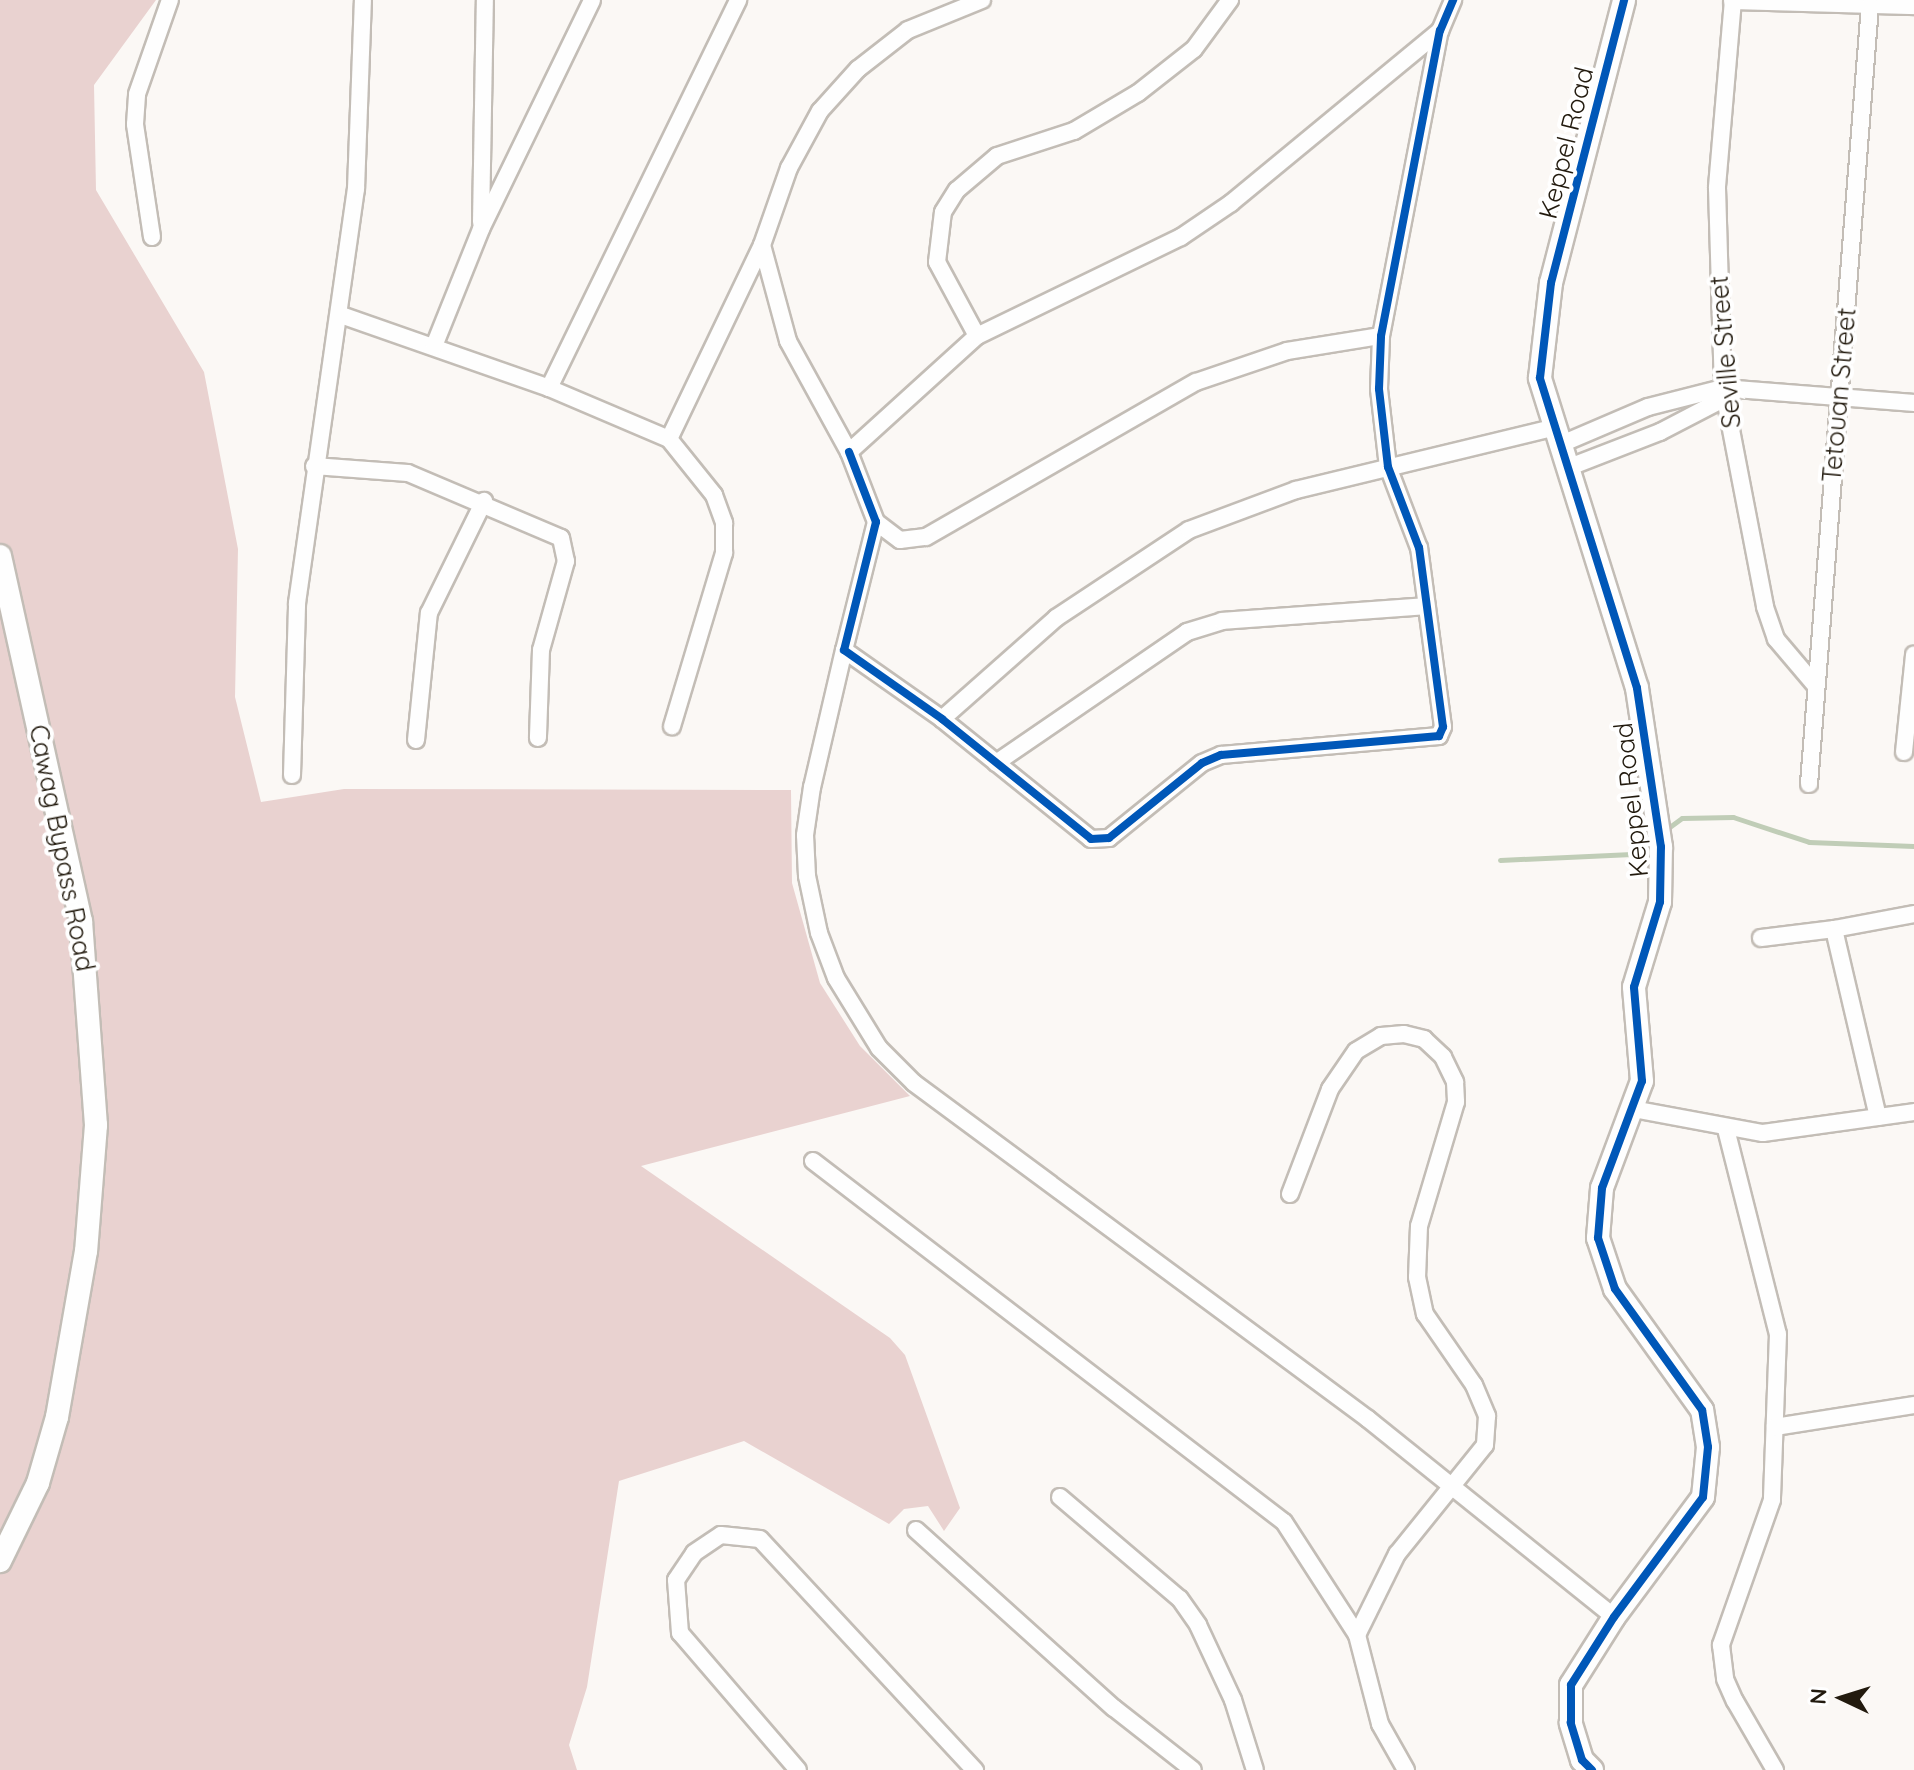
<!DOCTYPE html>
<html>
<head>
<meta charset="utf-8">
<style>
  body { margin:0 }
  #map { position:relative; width:1914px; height:1770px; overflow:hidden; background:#fbf8f5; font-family:Quicksand,sans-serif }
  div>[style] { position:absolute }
  .forest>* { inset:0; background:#e9d2d0 }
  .stream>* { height:5px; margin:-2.5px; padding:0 2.5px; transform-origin:2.5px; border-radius:2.5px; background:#c0cdb7 }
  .roads { filter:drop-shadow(2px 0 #c3bdb6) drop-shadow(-2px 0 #c3bdb6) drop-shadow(0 2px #c3bdb6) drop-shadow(0 -2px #c3bdb6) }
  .minor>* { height:16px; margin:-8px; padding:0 8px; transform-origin:8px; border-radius:8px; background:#fefefe }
  .tertiary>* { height:22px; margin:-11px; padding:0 11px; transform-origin:11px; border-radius:11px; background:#fefefe }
  .cycleway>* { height:8px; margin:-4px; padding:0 4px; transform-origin:4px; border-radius:4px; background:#0057b8 }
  span { translate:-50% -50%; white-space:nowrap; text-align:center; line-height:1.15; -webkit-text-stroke:8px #fff; paint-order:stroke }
  .street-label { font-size:26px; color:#221a0e }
  .north { position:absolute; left:1802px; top:1658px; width:80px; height:80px; -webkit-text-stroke:6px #fff; paint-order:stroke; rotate:274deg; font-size:22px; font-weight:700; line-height:32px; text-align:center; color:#221a0e }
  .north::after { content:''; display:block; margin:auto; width:28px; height:36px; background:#221a0e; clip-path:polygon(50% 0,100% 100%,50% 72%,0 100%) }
</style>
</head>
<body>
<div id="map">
  <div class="forest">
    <i style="clip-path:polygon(0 0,156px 0,94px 85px,96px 190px,204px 372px,238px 549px,235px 697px,261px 802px,344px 789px,791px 790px,792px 883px,820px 983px,860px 1046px,910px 1096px,641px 1166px,890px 1338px,905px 1355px,960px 1508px,944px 1531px,928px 1506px,904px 1509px,889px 1524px,744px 1441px,619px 1481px,587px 1687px,569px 1745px,577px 1770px,0 1770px)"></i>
  </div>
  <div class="stream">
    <i style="left:1664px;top:831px;width:22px;rotate:-36deg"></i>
    <i style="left:1682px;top:818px;width:51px;rotate:-1.1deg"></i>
    <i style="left:1733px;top:817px;width:80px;rotate:18.2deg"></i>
    <i style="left:1809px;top:842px;width:105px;rotate:2.2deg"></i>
    <i style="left:1500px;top:860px;width:132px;rotate:-2.6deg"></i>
    <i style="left:1632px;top:854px;width:25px;rotate:-37deg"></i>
  </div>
  <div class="roads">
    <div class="minor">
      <i style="left:1733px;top:0;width:189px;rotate:94.9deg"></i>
      <i style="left:1717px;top:188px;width:200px;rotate:88.3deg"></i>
      <i style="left:1723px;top:388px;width:223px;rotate:79.1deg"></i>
      <i style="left:1765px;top:607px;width:34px;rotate:71deg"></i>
      <i style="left:1776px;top:639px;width:60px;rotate:49.7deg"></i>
      <i style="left:1732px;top:1px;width:182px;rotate:1.6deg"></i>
      <i style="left:481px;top:222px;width:222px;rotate:-89deg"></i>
      <i style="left:152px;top:237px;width:114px;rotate:-98.6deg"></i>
      <i style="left:135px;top:124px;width:30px;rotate:-86deg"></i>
      <i style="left:137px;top:94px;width:100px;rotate:-70.7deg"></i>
      <i style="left:762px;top:245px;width:99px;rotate:74.8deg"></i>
      <i style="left:788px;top:341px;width:127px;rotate:61.2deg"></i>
      <i style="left:849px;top:452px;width:173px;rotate:-42.2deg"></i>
      <i style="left:977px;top:336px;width:227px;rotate:-25.9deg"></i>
      <i style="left:1181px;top:237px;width:60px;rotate:-34.2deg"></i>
      <i style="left:1231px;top:203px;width:271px;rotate:-39.5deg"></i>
      <i style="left:341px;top:315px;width:220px;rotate:19.3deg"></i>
      <i style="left:549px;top:388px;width:130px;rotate:23deg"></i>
      <i style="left:669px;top:439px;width:72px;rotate:51.2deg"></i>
      <i style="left:714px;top:495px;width:30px;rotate:70deg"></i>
      <i style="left:724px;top:523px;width:30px;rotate:90deg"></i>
      <i style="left:724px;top:553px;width:181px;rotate:106.7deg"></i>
      <i style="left:977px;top:336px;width:84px;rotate:-118.4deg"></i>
      <i style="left:937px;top:262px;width:50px;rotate:-83.2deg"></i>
      <i style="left:943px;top:212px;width:26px;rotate:-58deg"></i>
      <i style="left:957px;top:190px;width:52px;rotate:-40.4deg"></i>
      <i style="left:997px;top:156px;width:81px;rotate:-18deg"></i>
      <i style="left:1074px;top:131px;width:74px;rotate:-30.7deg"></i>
      <i style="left:1138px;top:93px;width:71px;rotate:-38.2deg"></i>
      <i style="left:1194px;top:49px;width:61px;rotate:-53.7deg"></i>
      <i style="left:434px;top:346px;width:126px;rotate:-68.1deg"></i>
      <i style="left:481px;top:229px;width:254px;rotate:-64.1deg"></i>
      <i style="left:549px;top:388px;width:432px;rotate:-64deg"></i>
      <i style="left:669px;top:439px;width:215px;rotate:-64.4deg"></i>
      <i style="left:762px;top:245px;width:82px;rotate:-70.7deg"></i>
      <i style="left:789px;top:168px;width:65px;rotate:-61.5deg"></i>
      <i style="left:820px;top:111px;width:57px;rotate:-47.9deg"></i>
      <i style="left:858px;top:69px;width:63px;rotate:-38deg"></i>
      <i style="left:908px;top:30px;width:80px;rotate:-22.1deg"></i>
      <i style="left:1559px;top:445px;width:97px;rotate:-23.1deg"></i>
      <i style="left:1648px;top:407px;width:77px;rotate:-14.2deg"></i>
      <i style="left:1723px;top:388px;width:192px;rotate:4.5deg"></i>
      <i style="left:849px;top:452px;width:75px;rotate:68.9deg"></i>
      <i style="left:876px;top:522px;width:132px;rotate:104deg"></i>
      <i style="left:844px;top:650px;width:120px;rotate:35.1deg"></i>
      <i style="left:942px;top:719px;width:191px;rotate:38.8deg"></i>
      <i style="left:1091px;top:839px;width:18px;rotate:-3deg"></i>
      <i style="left:1109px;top:838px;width:119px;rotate:-38.9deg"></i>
      <i style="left:1202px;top:763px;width:21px;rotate:-23deg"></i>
      <i style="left:1221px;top:755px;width:219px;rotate:-5deg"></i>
      <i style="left:1439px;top:736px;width:10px;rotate:-66deg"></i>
      <i style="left:1443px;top:727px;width:181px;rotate:-97.6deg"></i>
      <i style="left:1419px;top:548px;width:87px;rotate:-110.9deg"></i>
      <i style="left:1388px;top:467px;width:79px;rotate:-96.6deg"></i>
      <i style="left:1379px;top:389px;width:53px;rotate:-87.8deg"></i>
      <i style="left:1381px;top:336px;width:311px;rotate:-79.1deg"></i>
      <i style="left:1440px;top:31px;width:34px;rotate:-67deg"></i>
      <i style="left:314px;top:466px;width:94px;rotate:4.3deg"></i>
      <i style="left:408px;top:473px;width:166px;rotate:23deg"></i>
      <i style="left:561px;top:538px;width:24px;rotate:78deg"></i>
      <i style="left:566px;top:561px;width:92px;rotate:105.7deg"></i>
      <i style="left:541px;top:650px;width:88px;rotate:92deg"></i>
      <i style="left:1567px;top:468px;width:100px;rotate:-21.2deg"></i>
      <i style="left:1660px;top:432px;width:82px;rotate:-27.5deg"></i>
      <i style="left:876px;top:522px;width:30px;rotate:37deg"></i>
      <i style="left:900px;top:540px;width:26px;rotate:-7deg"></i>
      <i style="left:926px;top:537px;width:311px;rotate:-29.9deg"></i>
      <i style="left:1196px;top:382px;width:96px;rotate:-18.8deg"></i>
      <i style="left:1287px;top:351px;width:95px;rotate:-9.1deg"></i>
      <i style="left:844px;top:650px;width:141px;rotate:103.1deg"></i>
      <i style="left:812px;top:787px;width:49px;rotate:98.3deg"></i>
      <i style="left:805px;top:835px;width:41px;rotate:87.2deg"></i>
      <i style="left:807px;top:876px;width:58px;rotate:78.1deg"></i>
      <i style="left:819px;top:933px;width:48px;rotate:69.3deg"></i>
      <i style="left:836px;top:978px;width:82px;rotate:58.4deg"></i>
      <i style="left:879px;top:1048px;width:49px;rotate:45deg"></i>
      <i style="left:914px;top:1083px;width:565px;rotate:36.5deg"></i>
      <i style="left:1368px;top:1419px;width:316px;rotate:38.8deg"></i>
      <i style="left:942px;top:719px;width:152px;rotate:-41.5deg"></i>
      <i style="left:1056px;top:618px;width:159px;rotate:-33.5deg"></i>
      <i style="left:1189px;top:530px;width:114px;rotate:-20.5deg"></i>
      <i style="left:1296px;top:490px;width:263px;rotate:-13.6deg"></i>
      <i style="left:416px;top:740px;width:128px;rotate:-84.2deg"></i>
      <i style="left:429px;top:613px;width:125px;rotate:-63.8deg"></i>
      <i style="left:1904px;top:752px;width:98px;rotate:-84.1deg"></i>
      <i style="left:996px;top:763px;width:232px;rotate:-34.4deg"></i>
      <i style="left:1187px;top:632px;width:37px;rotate:-17deg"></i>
      <i style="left:1222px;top:621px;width:205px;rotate:-4.2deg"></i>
      <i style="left:292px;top:775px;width:172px;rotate:-88.3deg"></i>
      <i style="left:297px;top:603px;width:418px;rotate:-81.9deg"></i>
      <i style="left:356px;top:189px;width:189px;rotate:-87.9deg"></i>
      <i style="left:1809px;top:784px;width:781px;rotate:-85.52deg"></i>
      <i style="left:1761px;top:938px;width:74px;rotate:-7deg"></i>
      <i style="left:1633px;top:1109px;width:132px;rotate:10.5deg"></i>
      <i style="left:1763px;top:1133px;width:152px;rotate:-7.9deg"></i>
      <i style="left:1878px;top:1117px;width:193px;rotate:-103.2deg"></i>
      <i style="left:1834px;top:929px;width:81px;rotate:-10.6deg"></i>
      <i style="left:1726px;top:1129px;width:211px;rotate:75.8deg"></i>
      <i style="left:1778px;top:1334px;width:166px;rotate:92.1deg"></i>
      <i style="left:1772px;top:1500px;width:154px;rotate:109.4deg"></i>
      <i style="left:1721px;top:1645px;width:34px;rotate:83deg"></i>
      <i style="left:1725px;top:1679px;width:24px;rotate:66deg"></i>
      <i style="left:1735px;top:1701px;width:80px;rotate:59.9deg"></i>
      <i style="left:813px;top:1161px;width:593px;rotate:37.47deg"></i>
      <i style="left:1284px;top:1522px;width:135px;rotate:57.1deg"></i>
      <i style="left:1357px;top:1635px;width:92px;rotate:75.5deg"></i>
      <i style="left:1380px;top:1724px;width:53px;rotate:60.5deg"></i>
      <i style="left:1290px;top:1194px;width:112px;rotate:-69.1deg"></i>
      <i style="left:1330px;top:1089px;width:46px;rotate:-55.6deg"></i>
      <i style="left:1356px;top:1051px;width:29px;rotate:-31deg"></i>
      <i style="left:1381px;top:1036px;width:23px;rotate:-5deg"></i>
      <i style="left:1404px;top:1034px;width:21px;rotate:14deg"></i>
      <i style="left:1424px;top:1039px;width:26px;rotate:43deg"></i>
      <i style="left:1443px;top:1057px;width:28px;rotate:64deg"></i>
      <i style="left:1455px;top:1082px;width:20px;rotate:87deg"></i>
      <i style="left:1456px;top:1102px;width:129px;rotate:106.6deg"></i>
      <i style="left:1419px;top:1226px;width:51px;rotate:92.2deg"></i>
      <i style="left:1417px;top:1277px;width:38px;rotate:78deg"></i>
      <i style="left:1425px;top:1314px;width:86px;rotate:55.4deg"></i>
      <i style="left:1474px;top:1385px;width:34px;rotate:67deg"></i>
      <i style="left:1487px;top:1416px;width:29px;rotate:94deg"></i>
      <i style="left:1485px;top:1445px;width:140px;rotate:128.9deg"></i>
      <i style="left:1397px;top:1554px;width:90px;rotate:116.3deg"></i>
      <i style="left:1775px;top:1427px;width:141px;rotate:-9deg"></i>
      <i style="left:1060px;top:1497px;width:157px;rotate:40.4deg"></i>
      <i style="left:1180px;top:1599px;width:32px;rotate:55deg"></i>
      <i style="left:1198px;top:1625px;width:83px;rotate:65deg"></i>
      <i style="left:1233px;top:1700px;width:73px;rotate:72.6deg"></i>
      <i style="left:916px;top:1530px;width:266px;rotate:42deg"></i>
      <i style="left:1114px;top:1708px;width:100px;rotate:38.1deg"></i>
      <i style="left:798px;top:1770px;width:181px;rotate:-130.7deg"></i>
      <i style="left:680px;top:1633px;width:53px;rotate:-94.3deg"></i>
      <i style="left:676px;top:1580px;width:32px;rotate:-56deg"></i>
      <i style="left:694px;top:1553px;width:32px;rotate:-34deg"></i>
      <i style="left:721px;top:1535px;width:39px;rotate:6deg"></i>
      <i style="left:760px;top:1539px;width:316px;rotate:47.1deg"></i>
    </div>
    <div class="tertiary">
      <i style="left:0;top:556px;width:374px;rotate:77.5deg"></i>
      <i style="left:81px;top:921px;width:205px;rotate:85.8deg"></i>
      <i style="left:96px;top:1125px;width:126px;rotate:94.5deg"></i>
      <i style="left:86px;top:1251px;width:169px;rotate:99.9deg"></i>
      <i style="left:57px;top:1417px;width:69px;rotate:106.1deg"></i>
      <i style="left:38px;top:1483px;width:87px;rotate:116deg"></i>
      <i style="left:1592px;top:1770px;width:14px;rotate:-135deg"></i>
      <i style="left:1582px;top:1760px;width:39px;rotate:-107deg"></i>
      <i style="left:1571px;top:1723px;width:38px;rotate:-90deg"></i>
      <i style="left:1571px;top:1685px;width:80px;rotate:-57.7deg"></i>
      <i style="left:1614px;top:1617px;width:149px;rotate:-53.4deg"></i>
      <i style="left:1703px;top:1497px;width:50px;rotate:-84.3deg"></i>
      <i style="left:1708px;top:1447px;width:37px;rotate:-99deg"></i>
      <i style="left:1702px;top:1410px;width:149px;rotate:-125.7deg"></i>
      <i style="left:1615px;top:1289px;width:54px;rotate:-108.4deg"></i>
      <i style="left:1598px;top:1238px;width:50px;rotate:-85.4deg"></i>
      <i style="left:1602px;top:1188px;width:114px;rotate:-69.5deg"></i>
      <i style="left:1642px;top:1081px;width:94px;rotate:-94.9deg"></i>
      <i style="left:1634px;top:987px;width:89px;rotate:-73deg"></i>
      <i style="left:1660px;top:902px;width:55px;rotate:-89deg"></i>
      <i style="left:1661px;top:847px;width:161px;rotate:-98.6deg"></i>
      <i style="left:1637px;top:688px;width:325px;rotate:-107.4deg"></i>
      <i style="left:1540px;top:378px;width:96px;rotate:-83.4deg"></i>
      <i style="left:1551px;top:283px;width:292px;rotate:-75.5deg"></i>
    </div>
  </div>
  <div class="cycleway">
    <i style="left:849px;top:452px;width:75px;rotate:68.9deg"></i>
    <i style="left:876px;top:522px;width:132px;rotate:104deg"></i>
    <i style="left:844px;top:650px;width:120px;rotate:35.1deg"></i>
    <i style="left:942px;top:719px;width:191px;rotate:38.8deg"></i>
    <i style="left:1091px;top:839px;width:18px;rotate:-3deg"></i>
    <i style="left:1109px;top:838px;width:119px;rotate:-38.9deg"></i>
    <i style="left:1202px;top:763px;width:21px;rotate:-23deg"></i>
    <i style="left:1221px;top:755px;width:219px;rotate:-5deg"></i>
    <i style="left:1439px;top:736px;width:10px;rotate:-66deg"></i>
    <i style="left:1443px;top:727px;width:181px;rotate:-97.6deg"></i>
    <i style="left:1419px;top:548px;width:87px;rotate:-110.9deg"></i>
    <i style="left:1388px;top:467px;width:79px;rotate:-96.6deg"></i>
    <i style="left:1379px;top:389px;width:53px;rotate:-87.8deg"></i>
    <i style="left:1381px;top:336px;width:311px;rotate:-79.1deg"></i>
    <i style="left:1440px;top:31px;width:34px;rotate:-67deg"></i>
    <i style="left:1592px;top:1770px;width:14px;rotate:-135deg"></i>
    <i style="left:1582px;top:1760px;width:39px;rotate:-107deg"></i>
    <i style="left:1571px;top:1723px;width:38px;rotate:-90deg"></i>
    <i style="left:1571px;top:1685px;width:80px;rotate:-57.7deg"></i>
    <i style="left:1614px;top:1617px;width:149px;rotate:-53.4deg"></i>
    <i style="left:1703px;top:1497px;width:50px;rotate:-84.3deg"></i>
    <i style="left:1708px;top:1447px;width:37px;rotate:-99deg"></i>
    <i style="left:1702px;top:1410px;width:149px;rotate:-125.7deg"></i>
    <i style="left:1615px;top:1289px;width:54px;rotate:-108.4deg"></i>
    <i style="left:1598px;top:1238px;width:50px;rotate:-85.4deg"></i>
    <i style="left:1602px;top:1188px;width:114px;rotate:-69.5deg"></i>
    <i style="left:1642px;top:1081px;width:94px;rotate:-94.9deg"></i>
    <i style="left:1634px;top:987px;width:89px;rotate:-73deg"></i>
    <i style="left:1660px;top:902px;width:55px;rotate:-89deg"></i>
    <i style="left:1661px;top:847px;width:161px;rotate:-98.6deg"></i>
    <i style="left:1637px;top:688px;width:325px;rotate:-107.4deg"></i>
    <i style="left:1540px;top:378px;width:96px;rotate:-83.4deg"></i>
    <i style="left:1551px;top:283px;width:292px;rotate:-75.5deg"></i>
  </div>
  <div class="street-label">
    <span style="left:1566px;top:143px;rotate:-76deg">Keppel Road</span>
    <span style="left:1725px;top:352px;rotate:-95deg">Seville Street</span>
    <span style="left:1839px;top:395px;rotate:-85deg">Tetouan Street</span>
    <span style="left:1631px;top:800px;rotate:-96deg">Keppel Road</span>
    <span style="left:62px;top:848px;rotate:79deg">Cawag Bypass Road</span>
  </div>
  <div class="north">N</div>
</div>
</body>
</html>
